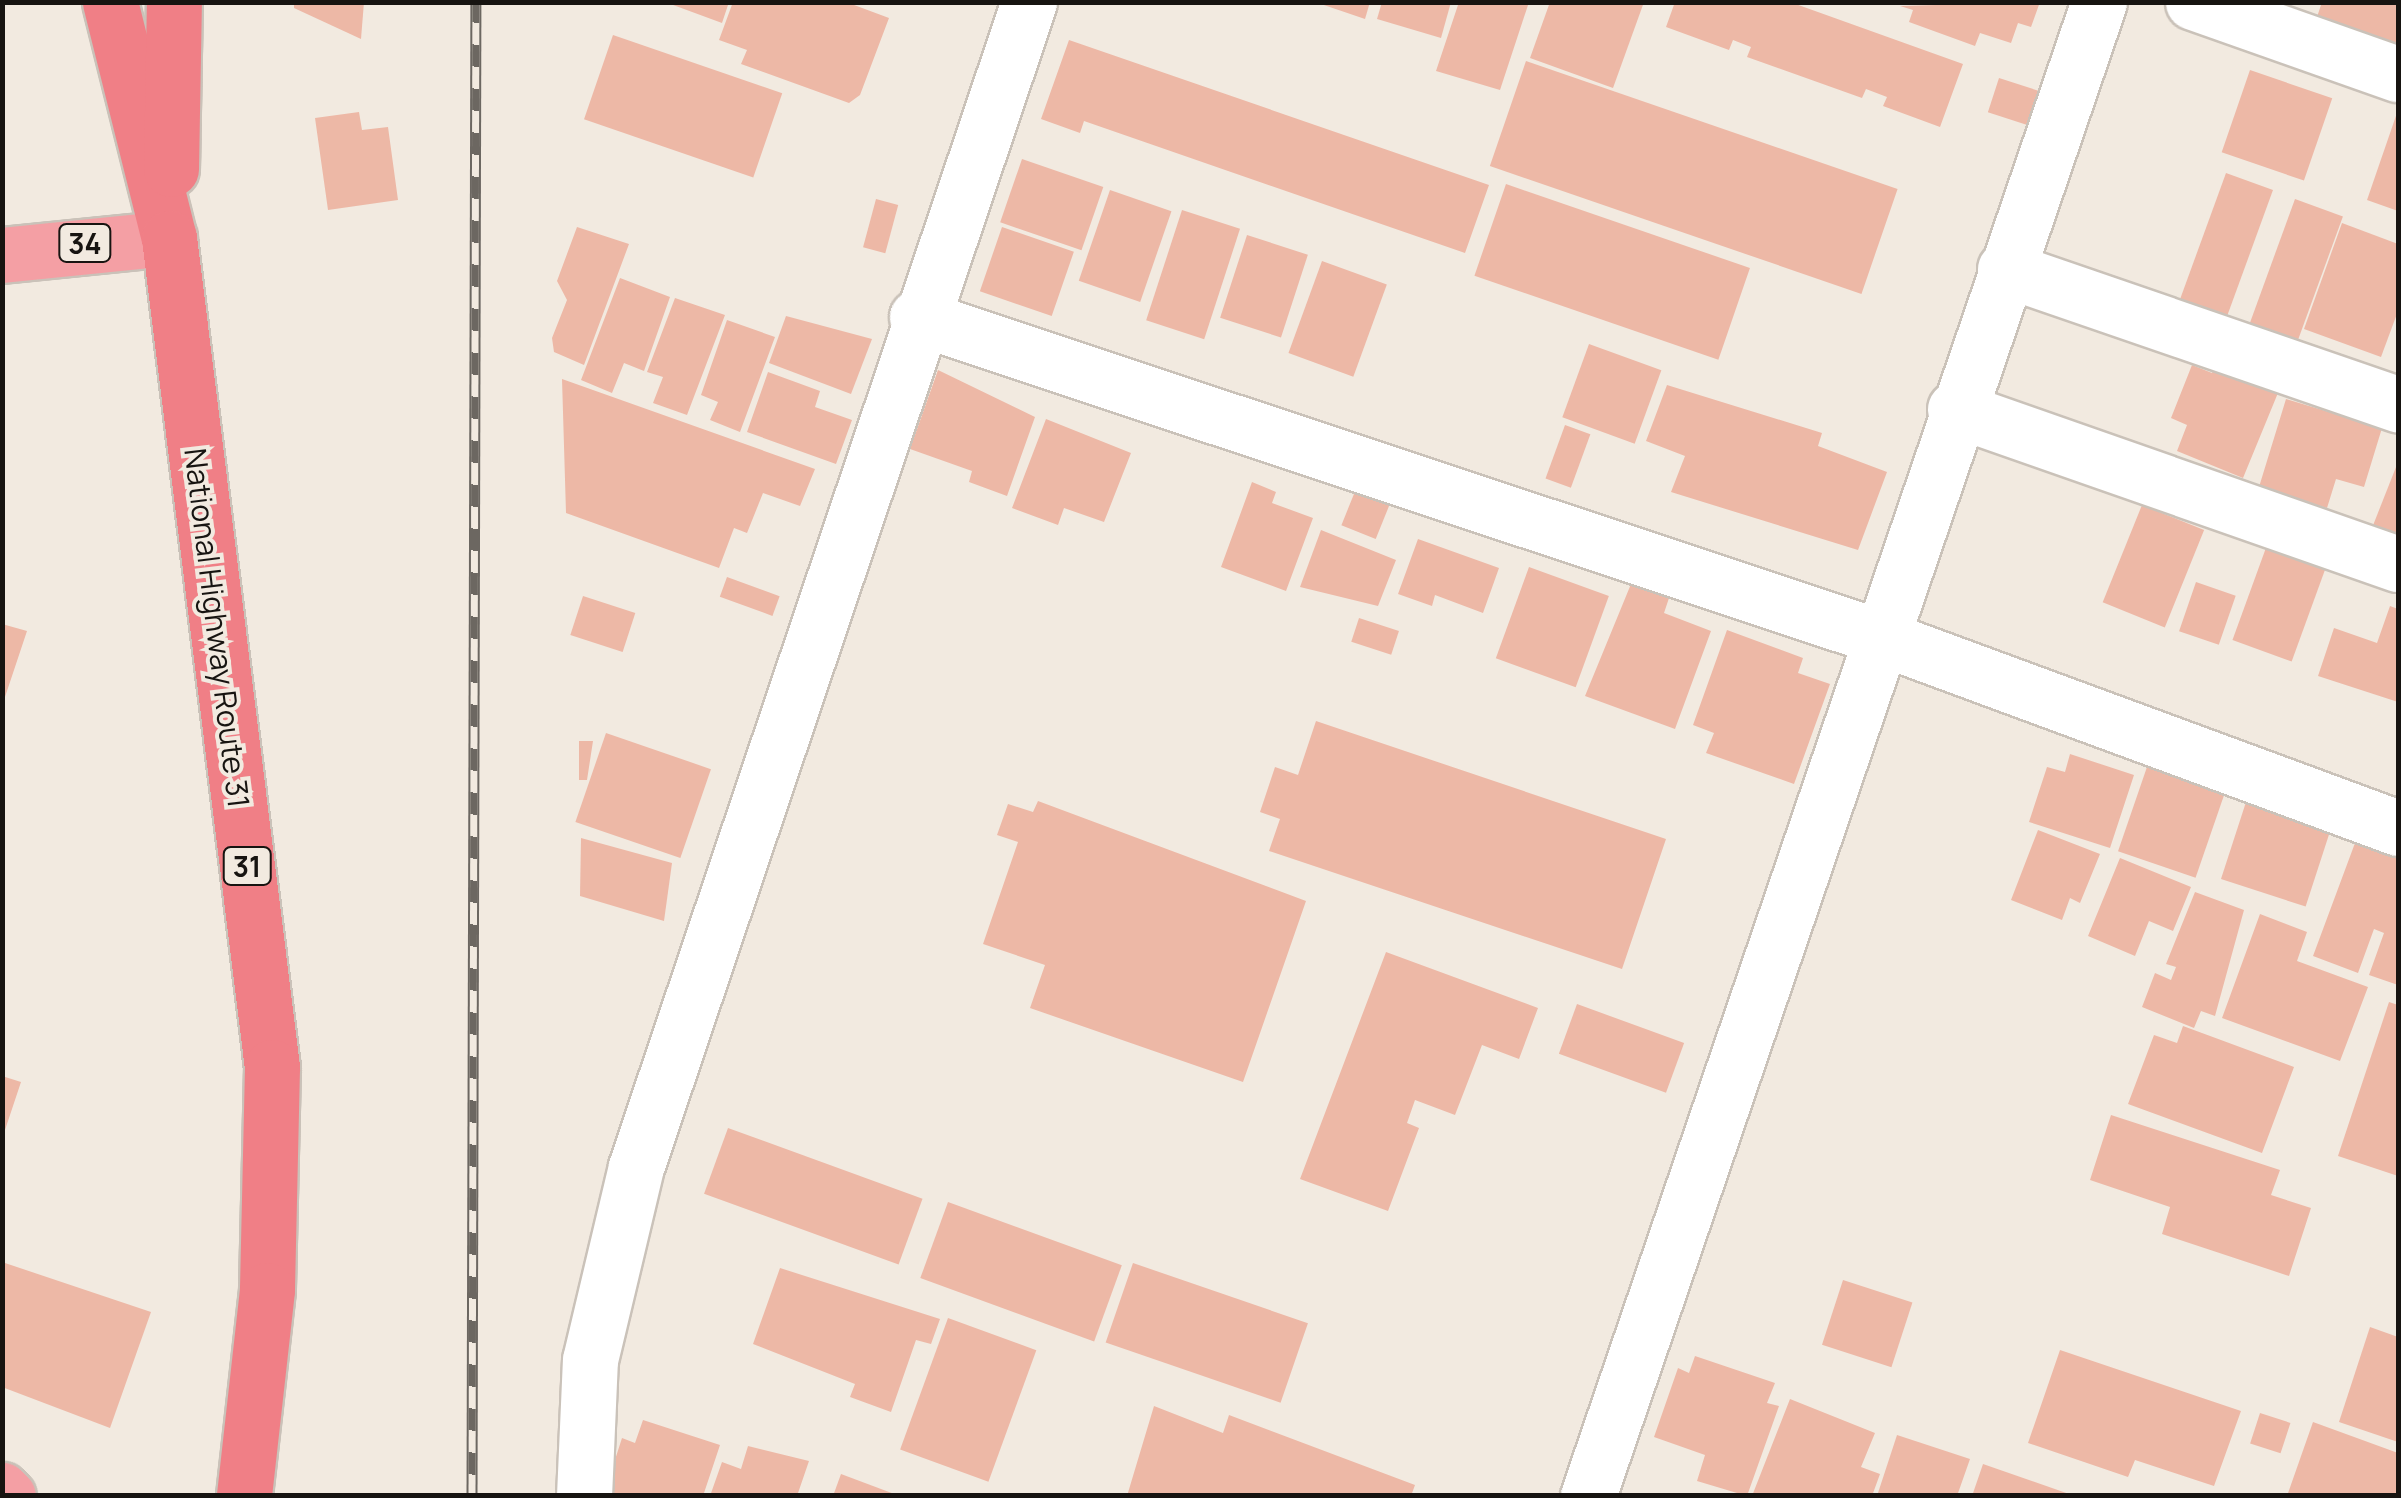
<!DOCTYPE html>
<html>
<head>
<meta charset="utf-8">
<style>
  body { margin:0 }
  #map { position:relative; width:2401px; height:1498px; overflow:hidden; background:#f2eae0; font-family:Manrope,sans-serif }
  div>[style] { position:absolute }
  .building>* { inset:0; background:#edb8a6; transform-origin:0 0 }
  .roads { filter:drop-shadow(2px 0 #cac2b9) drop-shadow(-2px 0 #cac2b9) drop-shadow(0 2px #cac2b9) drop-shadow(0 -2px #cac2b9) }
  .minor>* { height:55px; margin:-27.5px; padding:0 27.5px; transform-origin:27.5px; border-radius:27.5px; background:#fff }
  .primary>* { height:55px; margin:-27.5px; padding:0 27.5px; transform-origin:27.5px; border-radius:27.5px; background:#f49fa4 }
  .trunk>* { height:55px; margin:-27.5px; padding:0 27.5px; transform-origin:27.5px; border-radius:27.5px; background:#f07f86 }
  .rail>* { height:11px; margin-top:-5.5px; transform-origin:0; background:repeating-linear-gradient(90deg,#f2eae0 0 22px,#6c6761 0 44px); box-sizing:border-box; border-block:2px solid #6c6761 }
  span { translate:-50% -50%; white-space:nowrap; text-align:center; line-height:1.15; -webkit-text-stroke:8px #f2eae0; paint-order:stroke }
  .shield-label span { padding:2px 8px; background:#f2eae0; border:2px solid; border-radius:8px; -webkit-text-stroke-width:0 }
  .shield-label { font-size:28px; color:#171411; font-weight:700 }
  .street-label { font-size:30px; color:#171411 }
  .frame { position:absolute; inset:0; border:5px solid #171411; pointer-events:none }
</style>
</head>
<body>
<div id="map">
  <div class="building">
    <i style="clip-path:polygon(294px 2px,364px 2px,361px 39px,294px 8px)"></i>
    <i style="clip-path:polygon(665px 2px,729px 2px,722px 23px)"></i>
    <i style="clip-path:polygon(733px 2px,846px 2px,889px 18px,860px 95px,849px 103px,741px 64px,747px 50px,719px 40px)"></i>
    <i style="clip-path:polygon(1315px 2px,1370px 2px,1365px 19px)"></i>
    <i style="clip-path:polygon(1382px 2px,1451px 2px,1441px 38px,1377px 19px)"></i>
    <i style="clip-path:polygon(1459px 2px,1529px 2px,1500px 90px,1436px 71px)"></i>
    <i style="clip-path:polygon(1550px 2px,1644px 2px,1613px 88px,1530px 58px)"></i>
    <i style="clip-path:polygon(1675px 2px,1790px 2px,1963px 64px,1940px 127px,1883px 106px,1887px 97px,1866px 89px,1862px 98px,1747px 57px,1751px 47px,1733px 40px,1729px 50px,1666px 27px)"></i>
    <i style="clip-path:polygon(2040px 2px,2031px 27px,2018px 23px,2011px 43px,1980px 33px,1975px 46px,1909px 22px,1913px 10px,1900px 6px)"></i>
    <i style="clip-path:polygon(2322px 2px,2398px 2px,2398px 48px,2316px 20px)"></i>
    <i style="left:613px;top:35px;width:179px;height:89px;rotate:19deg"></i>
    <i style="clip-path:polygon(1069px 40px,1489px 185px,1465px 253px,1084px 121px,1080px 133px,1041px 119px)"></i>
    <i style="left:1526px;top:61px;width:393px;height:111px;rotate:19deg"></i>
    <i style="left:2250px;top:70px;width:87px;height:87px;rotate:19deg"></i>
    <i style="left:1999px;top:78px;width:43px;height:36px;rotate:18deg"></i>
    <i style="clip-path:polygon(2398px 110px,2398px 211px,2367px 200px)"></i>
    <i style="clip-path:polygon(359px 112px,362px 130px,388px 127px,398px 200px,328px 210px,315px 118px)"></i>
    <i style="left:1022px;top:159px;width:86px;height:67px;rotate:19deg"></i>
    <i style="left:2226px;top:173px;width:50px;height:145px;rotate:20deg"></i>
    <i style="left:1506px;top:184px;width:258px;height:97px;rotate:19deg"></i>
    <i style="left:1110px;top:190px;width:65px;height:96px;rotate:19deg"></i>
    <i style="left:876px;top:199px;width:23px;height:50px;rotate:15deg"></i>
    <i style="left:2295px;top:199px;width:51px;height:142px;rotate:20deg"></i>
    <i style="left:1182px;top:210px;width:61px;height:116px;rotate:18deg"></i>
    <i style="clip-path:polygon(2342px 223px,2398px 244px,2398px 311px,2381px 357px,2304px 329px)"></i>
    <i style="clip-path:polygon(577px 227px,629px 244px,584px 365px,554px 352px,552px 338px,567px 300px,557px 281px)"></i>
    <i style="left:1002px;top:227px;width:76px;height:68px;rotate:19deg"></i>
    <i style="left:1247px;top:235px;width:64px;height:87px;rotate:18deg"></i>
    <i style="left:1322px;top:261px;width:69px;height:98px;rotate:20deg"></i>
    <i style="clip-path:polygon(620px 278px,670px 297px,644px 371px,624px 363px,612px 393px,581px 380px)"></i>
    <i style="clip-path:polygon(675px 298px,725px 315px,687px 415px,653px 403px,663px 377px,647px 372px)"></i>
    <i style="clip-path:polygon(786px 316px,872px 339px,851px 394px,769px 363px)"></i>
    <i style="clip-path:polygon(727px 320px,775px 337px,740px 432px,710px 420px,718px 402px,701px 395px)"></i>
    <i style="left:1589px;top:344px;width:77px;height:78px;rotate:20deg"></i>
    <i style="clip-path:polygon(2216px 363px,2280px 388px,2243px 478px,2177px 451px,2187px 425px,2171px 418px,2192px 365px,2212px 373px)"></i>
    <i style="clip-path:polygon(938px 370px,1035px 417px,1007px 496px,969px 482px,972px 471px,910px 449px)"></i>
    <i style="clip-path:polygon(768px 372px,820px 391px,815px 407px,852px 420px,836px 464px,747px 432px)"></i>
    <i style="clip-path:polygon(562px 379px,815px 469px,800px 506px,763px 493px,747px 533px,734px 528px,719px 568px,566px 513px)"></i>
    <i style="clip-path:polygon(1667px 385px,1822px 433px,1818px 446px,1887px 472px,1858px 550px,1671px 492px,1685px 456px,1646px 441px)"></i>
    <i style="clip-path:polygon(2286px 399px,2382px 428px,2364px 487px,2336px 479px,2327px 508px,2259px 487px)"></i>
    <i style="clip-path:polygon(1046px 419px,1131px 453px,1104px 522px,1064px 508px,1058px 525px,1012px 508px)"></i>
    <i style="left:1565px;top:425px;width:27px;height:57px;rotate:20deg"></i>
    <i style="clip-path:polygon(2398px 462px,2398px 544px,2370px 533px)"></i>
    <i style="clip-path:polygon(1252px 482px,1276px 492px,1272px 503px,1313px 518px,1286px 591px,1221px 567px)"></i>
    <i style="left:1356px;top:489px;width:37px;height:39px;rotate:22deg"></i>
    <i style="left:2142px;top:505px;width:67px;height:105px;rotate:22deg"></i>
    <i style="clip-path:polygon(1321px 530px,1396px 560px,1378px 606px,1300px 587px)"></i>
    <i style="clip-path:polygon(1418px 539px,1499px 568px,1483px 613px,1435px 595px,1432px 606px,1398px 594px)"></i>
    <i style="left:2267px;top:545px;width:63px;height:101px;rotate:20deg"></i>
    <i style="left:1529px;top:567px;width:85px;height:97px;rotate:20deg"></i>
    <i style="left:727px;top:577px;width:56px;height:21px;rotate:20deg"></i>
    <i style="left:2196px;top:582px;width:42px;height:52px;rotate:19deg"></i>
    <i style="clip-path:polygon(1631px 584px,1669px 598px,1664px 613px,1711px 631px,1675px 729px,1585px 696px)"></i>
    <i style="left:583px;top:596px;width:55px;height:41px;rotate:18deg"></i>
    <i style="clip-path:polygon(2390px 606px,2398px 609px,2398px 702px,2318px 676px,2334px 628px,2377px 643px)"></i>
    <i style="left:1359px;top:618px;width:42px;height:25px;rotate:18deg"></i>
    <i style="clip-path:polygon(2px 624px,27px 631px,3px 703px,2px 703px)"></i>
    <i style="clip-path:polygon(1727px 630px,1803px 658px,1798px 673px,1830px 684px,1794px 784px,1706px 753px,1714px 733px,1693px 725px)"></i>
    <i style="clip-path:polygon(1316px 721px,1666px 839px,1622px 969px,1269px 851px,1280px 819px,1260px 812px,1275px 767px,1298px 775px)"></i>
    <i style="left:606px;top:733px;width:111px;height:94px;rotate:19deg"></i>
    <i style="clip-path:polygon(579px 741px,593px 741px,587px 780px,579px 780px)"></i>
    <i style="clip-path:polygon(2070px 754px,2134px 775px,2110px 848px,2029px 822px,2047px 767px,2065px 772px)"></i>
    <i style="left:2147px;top:767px;width:82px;height:89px;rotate:19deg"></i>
    <i style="clip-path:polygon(1038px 801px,1306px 901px,1243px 1082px,1030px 1008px,1045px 965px,983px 944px,1018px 842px,997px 835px,1008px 804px,1033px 812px)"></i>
    <i style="left:2246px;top:802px;width:89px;height:81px;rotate:18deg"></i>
    <i style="clip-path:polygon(2038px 830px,2100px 854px,2080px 903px,2070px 898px,2062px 920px,2011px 900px)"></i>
    <i style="clip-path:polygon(581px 838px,672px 863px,664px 921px,580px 896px)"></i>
    <i style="clip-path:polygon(2355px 843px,2398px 851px,2398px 985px,2369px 975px,2384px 933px,2374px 929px,2358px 973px,2313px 956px)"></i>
    <i style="clip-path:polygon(2120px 858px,2191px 887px,2173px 931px,2149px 921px,2135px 956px,2088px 936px)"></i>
    <i style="clip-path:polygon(2195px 892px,2244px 910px,2215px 1016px,2201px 1011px,2194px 1028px,2142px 1007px,2155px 973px,2171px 980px,2176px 967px,2166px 964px)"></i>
    <i style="clip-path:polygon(2260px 914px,2307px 932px,2297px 961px,2368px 987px,2340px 1061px,2222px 1018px)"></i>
    <i style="clip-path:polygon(1386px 952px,1538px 1008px,1519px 1059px,1482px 1045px,1455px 1115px,1415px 1100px,1407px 1123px,1419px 1128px,1388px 1211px,1300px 1179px)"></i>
    <i style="clip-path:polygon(2389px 1002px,2398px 1005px,2398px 1176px,2338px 1156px)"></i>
    <i style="left:1577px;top:1004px;width:114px;height:53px;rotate:20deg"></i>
    <i style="clip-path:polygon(2183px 1026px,2294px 1067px,2262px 1153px,2128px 1104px,2154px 1035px,2177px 1043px)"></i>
    <i style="clip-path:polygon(2px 1076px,21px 1082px,3px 1136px,2px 1136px)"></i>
    <i style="clip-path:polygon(2111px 1115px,2280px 1170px,2271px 1195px,2311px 1208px,2289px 1276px,2162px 1234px,2170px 1207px,2090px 1180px)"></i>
    <i style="left:728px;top:1128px;width:207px;height:70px;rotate:20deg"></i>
    <i style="left:948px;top:1202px;width:185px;height:81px;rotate:20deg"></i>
    <i style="clip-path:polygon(2px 1262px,151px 1312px,110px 1428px,2px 1387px)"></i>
    <i style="left:1133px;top:1263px;width:185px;height:84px;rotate:19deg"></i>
    <i style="clip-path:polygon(780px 1268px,940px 1319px,931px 1344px,916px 1340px,891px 1412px,850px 1397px,855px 1384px,753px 1344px)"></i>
    <i style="left:1843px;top:1280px;width:73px;height:68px;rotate:18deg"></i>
    <i style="left:948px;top:1318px;width:94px;height:140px;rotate:20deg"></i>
    <i style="clip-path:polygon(2370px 1327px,2398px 1337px,2398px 1442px,2339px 1422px)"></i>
    <i style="clip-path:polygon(2060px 1350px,2241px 1411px,2214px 1486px,2135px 1460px,2128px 1477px,2028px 1443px)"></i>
    <i style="clip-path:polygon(1695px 1356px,1775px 1383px,1767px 1403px,1779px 1406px,1747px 1496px,1697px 1481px,1705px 1455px,1654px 1437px,1678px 1368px,1689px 1373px)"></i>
    <i style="clip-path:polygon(1790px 1399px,1875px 1433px,1861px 1467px,1880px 1474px,1872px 1496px,1752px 1496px)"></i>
    <i style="clip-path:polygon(1154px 1406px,1223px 1433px,1229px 1415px,1415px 1485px,1411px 1496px,1127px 1496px)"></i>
    <i style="left:2260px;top:1413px;width:32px;height:32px;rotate:18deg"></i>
    <i style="clip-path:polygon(643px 1420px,720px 1445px,703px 1496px,604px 1494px,622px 1438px,635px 1443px)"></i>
    <i style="clip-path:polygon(2313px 1422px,2398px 1453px,2398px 1496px,2287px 1496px)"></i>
    <i style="clip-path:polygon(1897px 1435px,1970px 1459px,1957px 1496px,1877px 1496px)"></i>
    <i style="clip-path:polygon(748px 1446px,809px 1461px,797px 1496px,710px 1496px,722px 1462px,741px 1469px)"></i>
    <i style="clip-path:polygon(1983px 1464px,2072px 1495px,2072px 1496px,1972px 1496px)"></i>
    <i style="clip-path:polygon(841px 1474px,897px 1495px,897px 1496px,833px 1496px)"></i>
  </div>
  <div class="roads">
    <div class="minor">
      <i style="left:2193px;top:2px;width:217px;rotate:19.4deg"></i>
      <i style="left:2005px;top:269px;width:416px;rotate:19deg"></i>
      <i style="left:917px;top:317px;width:1012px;rotate:18.38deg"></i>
      <i style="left:1877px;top:636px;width:555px;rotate:20.23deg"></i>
      <i style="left:1955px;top:409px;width:469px;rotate:19.3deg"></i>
      <i style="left:584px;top:1496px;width:136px;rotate:-87.5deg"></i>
      <i style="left:590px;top:1360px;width:198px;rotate:-76.6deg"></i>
      <i style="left:636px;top:1167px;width:1230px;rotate:-71.36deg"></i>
      <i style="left:1588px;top:1496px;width:1579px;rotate:-71.12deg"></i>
    </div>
    <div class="primary">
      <i style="left:2px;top:255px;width:168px;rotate:-5.8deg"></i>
      <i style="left:2px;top:1490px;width:8px;rotate:45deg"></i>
    </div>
    <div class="trunk">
      <i style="left:110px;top:2px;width:243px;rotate:76deg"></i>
      <i style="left:169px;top:238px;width:835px;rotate:82.92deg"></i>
      <i style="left:272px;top:1067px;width:223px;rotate:91.3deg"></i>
      <i style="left:267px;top:1290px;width:207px;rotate:96.4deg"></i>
      <i style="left:171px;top:169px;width:167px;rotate:-89deg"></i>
    </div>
  </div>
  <div class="rail">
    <i style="left:472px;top:1496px;width:1494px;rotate:-89.85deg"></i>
  </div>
  <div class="shield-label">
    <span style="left:85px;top:243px">34</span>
    <span style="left:247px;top:866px">31</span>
  </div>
  <div class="street-label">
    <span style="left:217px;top:628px;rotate:83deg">National Highway Route 31</span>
  </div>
  <div class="frame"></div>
</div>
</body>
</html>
